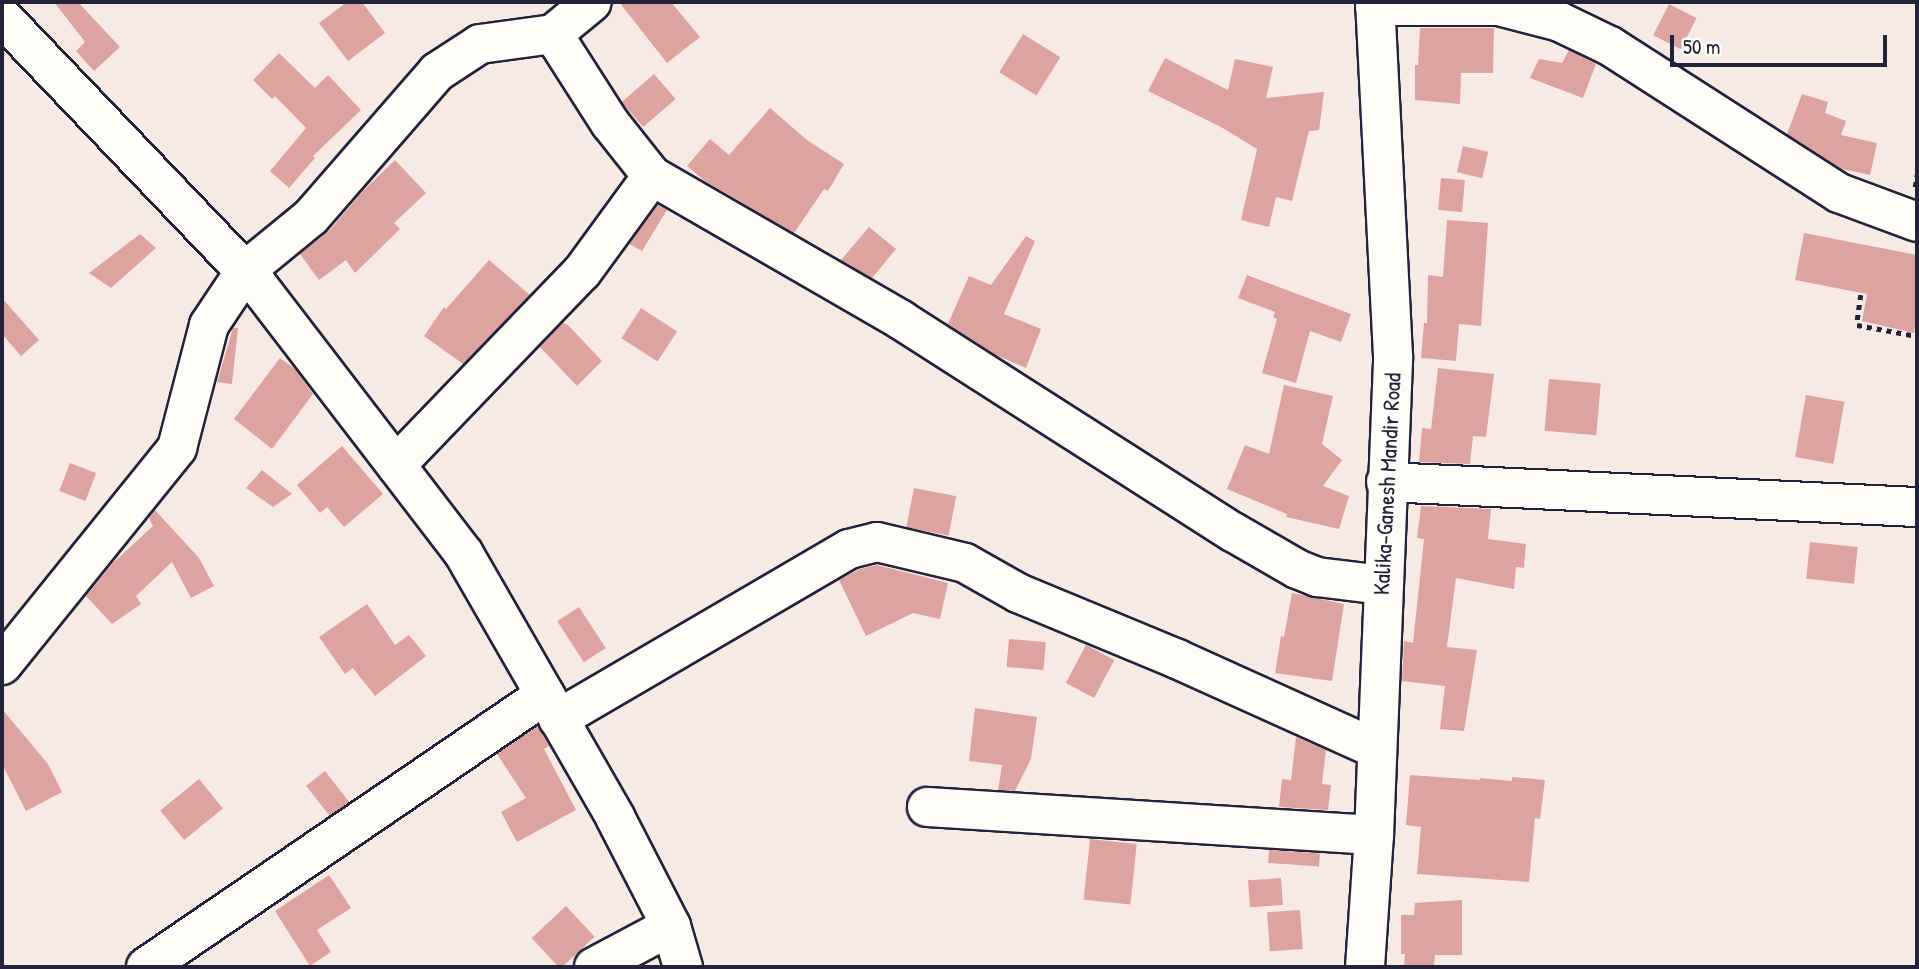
<!DOCTYPE html>
<html>
<head>
<meta charset="utf-8">
<style>
  body { margin:0 }
  #map { position:relative; width:1919px; height:969px; overflow:hidden; background:#f7eae5; font-family:"Patrick Hand",sans-serif }
  div>[style] { position:absolute }
  .building>* { inset:0; background:#dda39f; transform-origin:0 0 }
  .path>* { height:4.5px; margin-top:-2.25px; transform-origin:0; background:repeating-linear-gradient(90deg,#22223b 0 5px,transparent 0 10px) }
  .roads { filter:drop-shadow(2px 0 #22223b) drop-shadow(-2px 0 #22223b) drop-shadow(0 2px #22223b) drop-shadow(0 -2px #22223b) }
  .minor>* { height:38px; margin:-19px; padding:0 19px; transform-origin:19px; border-radius:19px; background:#fdfcf7 }
  span { translate:-50% -50%; white-space:nowrap; text-align:center; line-height:1.15; -webkit-text-stroke:7px #fdfcf7; paint-order:stroke }
  .street-label { font-size:23px; color:#22223b }
  .frame { position:absolute; inset:0; border:4px solid #22223b; pointer-events:none }
  .scale { position:absolute; left:1670px; top:35px; width:217px; height:32px; box-sizing:border-box; border:4px solid #22223b; border-top:0; padding-left:9px; font-size:21px; line-height:24px; white-space:nowrap; color:#22223b; -webkit-text-stroke:5px #fdfcf7; paint-order:stroke }
</style>
</head>
<body>
<div id="map">
  <div class="building">
    <i style="clip-path:polygon(54px 2px,78px 2px,120px 47px,94px 71px,76px 51px,85px 42px)"></i>
    <i style="clip-path:polygon(347px 2px,362px 2px,385px 33px,348px 61px,319px 23px)"></i>
    <i style="clip-path:polygon(619px 2px,671px 2px,700px 37px,667px 63px)"></i>
    <i style="left:1669px;top:4px;width:31px;height:35px;rotate:27deg"></i>
    <i style="clip-path:polygon(1420px 28px,1494px 28px,1493px 73px,1461px 73px,1460px 104px,1415px 100px,1415px 65px,1418px 65px)"></i>
    <i style="left:1023px;top:34px;width:44px;height:45px;rotate:32deg"></i>
    <i style="clip-path:polygon(1569px 50px,1596px 64px,1583px 98px,1530px 78px,1539px 59px,1562px 63px)"></i>
    <i style="clip-path:polygon(279px 53px,315px 88px,328px 75px,361px 110px,313px 156px,315px 158px,289px 188px,270px 171px,306px 128px,275px 96px,272px 99px,253px 80px)"></i>
    <i style="clip-path:polygon(1165px 58px,1228px 90px,1235px 59px,1273px 67px,1266px 98px,1324px 92px,1319px 130px,1309px 131px,1292px 201px,1276px 197px,1269px 227px,1241px 220px,1257px 149px,1221px 127px,1148px 91px)"></i>
    <i style="left:654px;top:74px;width:33px;height:43px;rotate:49deg"></i>
    <i style="clip-path:polygon(1802px 94px,1828px 102px,1825px 113px,1846px 121px,1841px 135px,1877px 143px,1870px 175px,1842px 169px,1787px 134px)"></i>
    <i style="clip-path:polygon(770px 108px,807px 140px,844px 164px,828px 191px,824px 189px,794px 233px,705px 181px,687px 166px,710px 139px,729px 155px)"></i>
    <i style="left:1463px;top:146px;width:26px;height:27px;rotate:13deg"></i>
    <i style="clip-path:polygon(395px 160px,426px 193px,394px 223px,400px 229px,355px 273px,346px 260px,319px 280px,300px 254px,329px 231px,364px 190px)"></i>
    <i style="left:1441px;top:178px;width:24px;height:32px;rotate:5deg"></i>
    <i style="clip-path:polygon(658px 205px,667px 210px,642px 251px,629px 244px)"></i>
    <i style="clip-path:polygon(1447px 220px,1488px 223px,1481px 326px,1459px 324px,1456px 361px,1421px 358px,1424px 323px,1427px 323px,1428px 275px,1443px 277px)"></i>
    <i style="clip-path:polygon(869px 227px,896px 249px,872px 278px,841px 260px)"></i>
    <i style="clip-path:polygon(1804px 233px,1917px 255px,1917px 314px,1914px 333px,1862px 321px,1867px 294px,1795px 280px)"></i>
    <i style="clip-path:polygon(140px 234px,156px 248px,111px 288px,89px 273px)"></i>
    <i style="clip-path:polygon(1026px 236px,1035px 241px,1004px 314px,1041px 329px,1026px 368px,996px 355px,948px 324px,969px 276px,991px 285px)"></i>
    <i style="clip-path:polygon(489px 260px,530px 295px,463px 364px,424px 336px,444px 307px,446px 309px)"></i>
    <i style="clip-path:polygon(1247px 275px,1351px 314px,1341px 342px,1310px 331px,1296px 383px,1262px 373px,1277px 319px,1273px 317px,1275px 312px,1238px 298px)"></i>
    <i style="clip-path:polygon(2px 298px,39px 340px,21px 356px,2px 334px)"></i>
    <i style="left:641px;top:308px;width:43px;height:36px;rotate:33deg"></i>
    <i style="clip-path:polygon(563px 323px,568px 325px,602px 361px,577px 386px,540px 347px)"></i>
    <i style="clip-path:polygon(233px 328px,238px 328px,232px 384px,217px 382px)"></i>
    <i style="clip-path:polygon(280px 358px,295px 369px,313px 394px,272px 449px,234px 419px)"></i>
    <i style="clip-path:polygon(1438px 368px,1494px 374px,1486px 437px,1473px 436px,1470px 464px,1419px 462px,1422px 428px,1431px 429px)"></i>
    <i style="left:1549px;top:379px;width:52px;height:52px;rotate:5deg"></i>
    <i style="clip-path:polygon(1284px 385px,1333px 396px,1322px 444px,1342px 460px,1323px 486px,1349px 496px,1339px 529px,1286px 517px,1287px 514px,1227px 489px,1245px 445px,1269px 454px)"></i>
    <i style="left:1806px;top:395px;width:39px;height:63px;rotate:10deg"></i>
    <i style="clip-path:polygon(342px 446px,383px 494px,344px 527px,327px 507px,320px 513px,297px 485px)"></i>
    <i style="left:70px;top:463px;width:28px;height:30px;rotate:21deg"></i>
    <i style="clip-path:polygon(262px 470px,292px 494px,273px 507px,246px 488px)"></i>
    <i style="left:914px;top:488px;width:43px;height:40px;rotate:11deg"></i>
    <i style="clip-path:polygon(1421px 506px,1491px 509px,1488px 539px,1526px 544px,1524px 568px,1516px 567px,1514px 589px,1456px 578px,1447px 647px,1477px 650px,1464px 731px,1440px 729px,1445px 686px,1402px 681px,1404px 641px,1413px 643px,1424px 539px,1417px 538px)"></i>
    <i style="clip-path:polygon(155px 510px,199px 558px,214px 586px,191px 598px,172px 562px,136px 596px,141px 604px,112px 624px,86px 596px,114px 562px,153px 526px,149px 518px)"></i>
    <i style="left:1810px;top:542px;width:48px;height:37px;rotate:6deg"></i>
    <i style="clip-path:polygon(877px 565px,948px 583px,940px 619px,913px 613px,866px 636px,839px 580px,860px 569px)"></i>
    <i style="clip-path:polygon(1292px 593px,1344px 604px,1332px 681px,1275px 673px,1281px 636px,1284px 637px)"></i>
    <i style="clip-path:polygon(367px 604px,395px 645px,409px 635px,426px 656px,375px 696px,353px 668px,345px 674px,319px 637px)"></i>
    <i style="left:579px;top:607px;width:49px;height:26px;rotate:57deg"></i>
    <i style="left:1009px;top:639px;width:37px;height:28px;rotate:5deg"></i>
    <i style="left:1086px;top:645px;width:32px;height:43px;rotate:28deg"></i>
    <i style="clip-path:polygon(975px 708px,1037px 717px,1031px 759px,1015px 791px,998px 790px,1002px 765px,969px 761px)"></i>
    <i style="clip-path:polygon(2px 709px,48px 764px,62px 792px,26px 811px,2px 764px)"></i>
    <i style="clip-path:polygon(538px 726px,549px 746px,544px 749px,576px 810px,517px 842px,501px 812px,526px 798px,497px 754px)"></i>
    <i style="clip-path:polygon(1296px 737px,1326px 750px,1322px 784px,1331px 785px,1328px 810px,1279px 807px,1282px 779px,1291px 780px)"></i>
    <i style="left:325px;top:771px;width:39px;height:24px;rotate:52deg"></i>
    <i style="clip-path:polygon(1410px 775px,1480px 780px,1480px 778px,1512px 781px,1512px 777px,1545px 780px,1540px 819px,1535px 818px,1529px 882px,1417px 874px,1421px 827px,1406px 825px)"></i>
    <i style="left:199px;top:779px;width:38px;height:50px;rotate:51deg"></i>
    <i style="left:1090px;top:839px;width:47px;height:61px;rotate:6deg"></i>
    <i style="left:1269px;top:850px;width:51px;height:13px;rotate:4deg"></i>
    <i style="clip-path:polygon(329px 875px,351px 908px,317px 930px,331px 952px,310px 966px,275px 911px)"></i>
    <i style="left:1281px;top:878px;width:27px;height:33px;rotate:86deg"></i>
    <i style="clip-path:polygon(1462px 900px,1462px 955px,1435px 955px,1434px 967px,1404px 967px,1405px 954px,1401px 954px,1401px 915px,1414px 915px,1415px 903px)"></i>
    <i style="left:566px;top:906px;width:42px;height:47px;rotate:47deg"></i>
    <i style="left:1300px;top:910px;width:39px;height:33px;rotate:86deg"></i>
  </div>
  <div class="path">
    <i style="left:1915px;top:187px;width:12px;rotate:-81deg"></i>
    <i style="left:1861px;top:295px;width:30px;rotate:98deg"></i>
    <i style="left:1857px;top:325px;width:61px;rotate:10.4deg"></i>
  </div>
  <div class="roads">
    <div class="minor">
      <i style="left:1375px;top:6px;width:124px"></i>
      <i style="left:1499px;top:6px;width:63px;rotate:14.7deg"></i>
      <i style="left:1560px;top:22px;width:55px;rotate:25.6deg"></i>
      <i style="left:1610px;top:46px;width:272px;rotate:32.7deg"></i>
      <i style="left:1839px;top:193px;width:83px;rotate:20.4deg"></i>
      <i style="left:2px;top:17px;width:369px;rotate:46.3deg"></i>
      <i style="left:257px;top:284px;width:340px;rotate:52.5deg"></i>
      <i style="left:464px;top:554px;width:303px;rotate:60.1deg"></i>
      <i style="left:615px;top:817px;width:123px;rotate:62.8deg"></i>
      <i style="left:671px;top:926px;width:43px;rotate:73.7deg"></i>
      <i style="left:553px;top:34px;width:106px;rotate:57.4deg"></i>
      <i style="left:610px;top:123px;width:68px;rotate:51.6deg"></i>
      <i style="left:652px;top:176px;width:288px;rotate:30deg"></i>
      <i style="left:901px;top:320px;width:394px;rotate:32.6deg"></i>
      <i style="left:1233px;top:532px;width:74px;rotate:30deg"></i>
      <i style="left:1297px;top:569px;width:22px;rotate:22deg"></i>
      <i style="left:1317px;top:577px;width:65px;rotate:7deg"></i>
      <i style="left:396px;top:465px;width:268px;rotate:-46.1deg"></i>
      <i style="left:582px;top:272px;width:119px;rotate:-53.9deg"></i>
      <i style="left:1386px;top:482px;width:532px;rotate:2.7deg"></i>
      <i style="left:2px;top:665px;width:279px;rotate:-51.1deg"></i>
      <i style="left:177px;top:448px;width:127px;rotate:-75.4deg"></i>
      <i style="left:209px;top:325px;width:65px;rotate:-56.3deg"></i>
      <i style="left:245px;top:271px;width:85px;rotate:-39.3deg"></i>
      <i style="left:311px;top:217px;width:192px;rotate:-49deg"></i>
      <i style="left:437px;top:72px;width:51px;rotate:-33.1deg"></i>
      <i style="left:480px;top:44px;width:74px;rotate:-7.8deg"></i>
      <i style="left:553px;top:34px;width:50px;rotate:-39.4deg"></i>
      <i style="left:558px;top:719px;width:337px;rotate:-30.3deg"></i>
      <i style="left:849px;top:549px;width:29px;rotate:-14deg"></i>
      <i style="left:877px;top:542px;width:90px;rotate:13.4deg"></i>
      <i style="left:965px;top:563px;width:61px;rotate:29.5deg"></i>
      <i style="left:1018px;top:593px;width:172px;rotate:22.5deg"></i>
      <i style="left:1177px;top:659px;width:218px;rotate:24.3deg"></i>
      <i style="left:927px;top:807px;width:448px;rotate:3.6deg"></i>
      <i style="left:146px;top:967px;width:483px;rotate:-34.3deg"></i>
      <i style="left:594px;top:967px;width:87px;rotate:-28deg"></i>
      <i style="left:1365px;top:967px;width:132px;rotate:-86.1deg"></i>
      <i style="left:1374px;top:835px;width:479px;rotate:-87.7deg"></i>
      <i style="left:1393px;top:356px;width:354px;rotate:-92.9deg"></i>
    </div>
  </div>
  <div class="street-label">
    <span style="left:1387px;top:484px;rotate:-87deg">Kalika-Ganesh Mandir Road</span>
  </div>
  <div class="frame"></div>
  <div class="scale">50 m</div>
</div>
</body>
</html>
